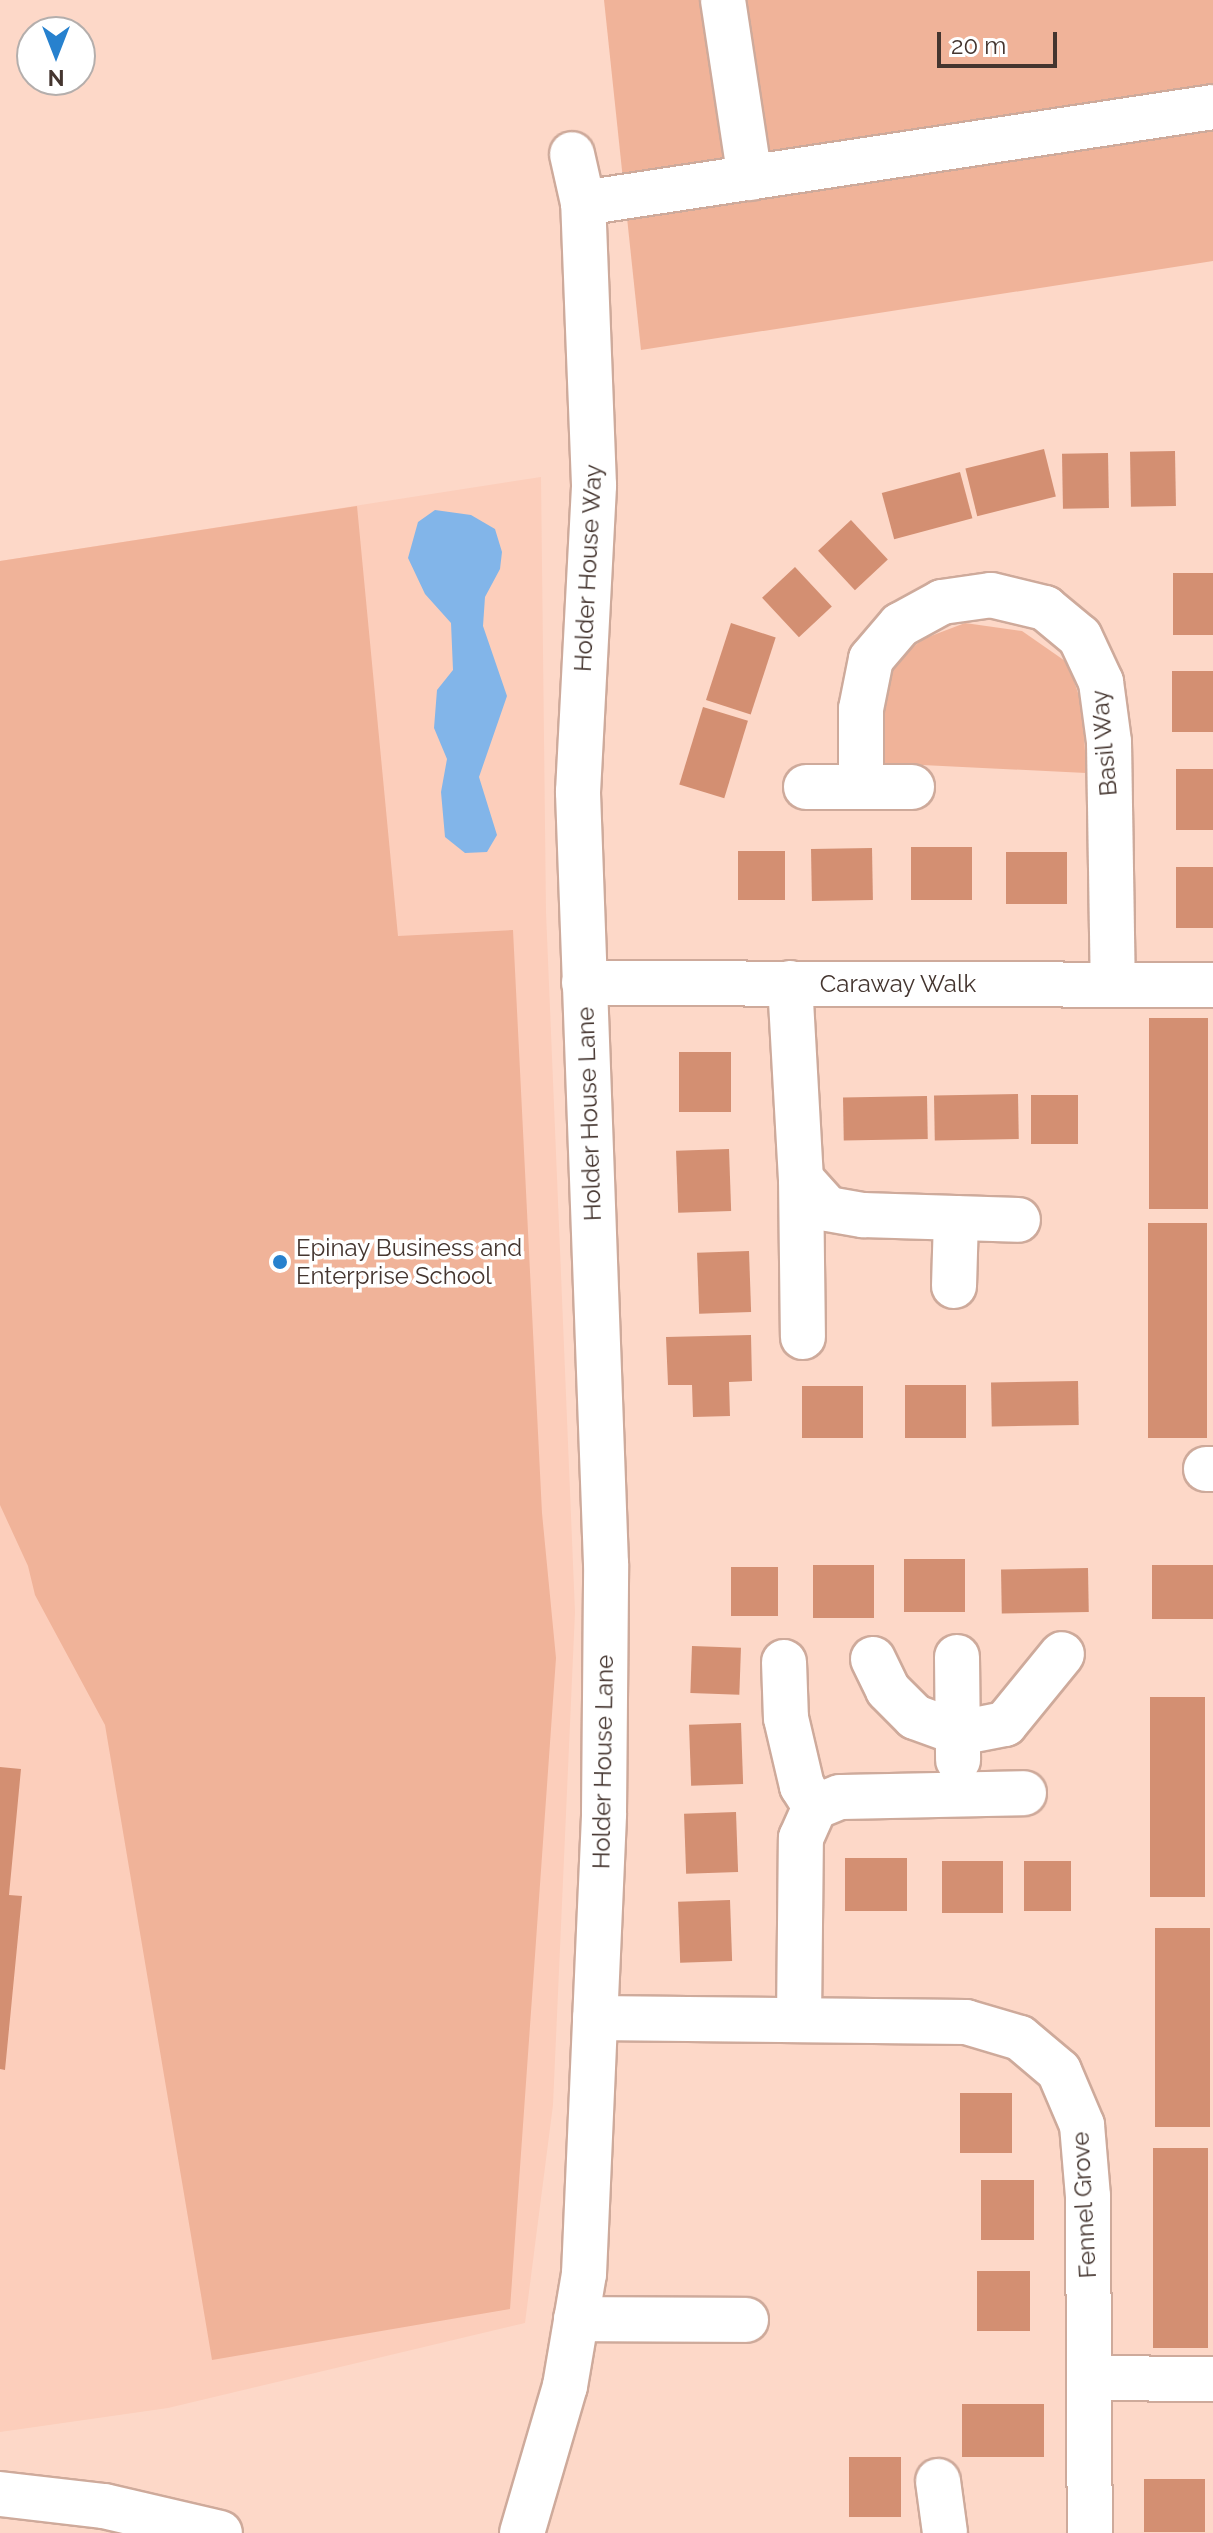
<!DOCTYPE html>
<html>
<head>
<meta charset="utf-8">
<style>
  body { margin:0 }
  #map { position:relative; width:1213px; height:2533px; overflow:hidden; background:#fdd8c8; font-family:Raleway,sans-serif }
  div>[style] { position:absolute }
  .built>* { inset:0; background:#fccebb }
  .green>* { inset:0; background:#f0b399 }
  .water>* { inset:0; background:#82b5e9 }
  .building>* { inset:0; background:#d38f72; transform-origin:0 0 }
  .roads { filter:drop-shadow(2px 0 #ceaa9b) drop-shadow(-2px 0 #ceaa9b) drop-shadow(0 2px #ceaa9b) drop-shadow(0 -2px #ceaa9b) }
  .minor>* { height:44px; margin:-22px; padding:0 22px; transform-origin:22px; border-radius:22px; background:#fff }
  .dots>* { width:22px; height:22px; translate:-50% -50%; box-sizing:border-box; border:4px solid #fff; border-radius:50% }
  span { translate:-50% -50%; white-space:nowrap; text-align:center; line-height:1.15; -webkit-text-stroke:7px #fff; paint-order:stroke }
  .street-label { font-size:24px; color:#44352f }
  .poi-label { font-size:24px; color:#44352f }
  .left { translate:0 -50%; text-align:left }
  .north { position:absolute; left:16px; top:16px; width:80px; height:80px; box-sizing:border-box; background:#fff; border:2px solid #b4aeac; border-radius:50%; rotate:180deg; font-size:22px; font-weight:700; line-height:32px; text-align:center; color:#44352f }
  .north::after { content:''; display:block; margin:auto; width:28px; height:36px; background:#2781ce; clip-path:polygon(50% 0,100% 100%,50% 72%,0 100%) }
  .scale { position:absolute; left:937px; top:32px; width:120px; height:36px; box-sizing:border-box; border:4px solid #44352f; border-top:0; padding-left:10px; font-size:24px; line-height:28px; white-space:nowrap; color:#44352f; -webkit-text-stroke:6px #fff; paint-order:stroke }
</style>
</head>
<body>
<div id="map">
  <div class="built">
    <i style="clip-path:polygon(541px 477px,546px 912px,575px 1612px,553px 2105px,525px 2323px,168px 2408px,0 2432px,0 561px)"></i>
  </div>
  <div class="green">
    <i style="clip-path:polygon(604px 0,1213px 0,1213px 261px,641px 350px)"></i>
    <i style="clip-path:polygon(357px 506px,398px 936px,513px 930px,542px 1513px,556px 1658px,510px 2309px,212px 2360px,105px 1725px,35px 1595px,28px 1566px,0 1505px,0 561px)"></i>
    <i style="clip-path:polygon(965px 623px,1022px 631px,1068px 663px,1083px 708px,1086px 773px,882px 763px,879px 719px,886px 669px,923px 639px)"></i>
  </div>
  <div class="water">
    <i style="clip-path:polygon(435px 510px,471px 515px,495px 529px,502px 552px,500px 569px,485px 597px,483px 626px,507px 696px,479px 777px,497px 835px,487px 852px,465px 853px,445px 837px,441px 792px,447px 759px,434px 728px,437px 690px,453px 670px,451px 623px,425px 594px,408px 558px,418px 522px)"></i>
  </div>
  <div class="building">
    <i style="left:1044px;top:449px;width:49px;height:81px;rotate:76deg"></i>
    <i style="left:1175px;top:451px;width:55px;height:45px;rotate:89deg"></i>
    <i style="left:1108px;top:453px;width:55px;height:46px;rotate:89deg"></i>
    <i style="left:960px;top:472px;width:48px;height:81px;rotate:75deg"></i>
    <i style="left:851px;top:520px;width:54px;height:45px;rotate:47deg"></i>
    <i style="left:795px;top:567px;width:54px;height:45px;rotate:47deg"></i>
    <i style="left:1213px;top:573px;width:62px;height:40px;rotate:90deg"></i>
    <i style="left:731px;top:623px;width:47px;height:81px;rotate:18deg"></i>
    <i style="left:1213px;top:671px;width:61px;height:41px;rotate:90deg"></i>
    <i style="left:703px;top:707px;width:47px;height:81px;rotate:17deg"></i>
    <i style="left:1176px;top:769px;width:37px;height:61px"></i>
    <i style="left:911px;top:847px;width:61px;height:53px"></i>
    <i style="left:872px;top:848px;width:52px;height:61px;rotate:89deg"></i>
    <i style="left:738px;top:851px;width:47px;height:49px"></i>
    <i style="left:1006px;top:852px;width:61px;height:52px"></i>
    <i style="left:1213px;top:867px;width:61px;height:37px;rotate:90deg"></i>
    <i style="left:1149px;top:1018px;width:59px;height:191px"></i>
    <i style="left:679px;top:1052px;width:52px;height:60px"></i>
    <i style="left:1018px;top:1094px;width:45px;height:84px;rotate:89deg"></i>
    <i style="left:1031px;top:1095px;width:47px;height:49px"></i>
    <i style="left:927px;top:1096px;width:43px;height:84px;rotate:89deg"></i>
    <i style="left:729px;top:1149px;width:62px;height:53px;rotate:88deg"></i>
    <i style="left:1148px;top:1223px;width:59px;height:215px"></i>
    <i style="left:749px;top:1251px;width:61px;height:52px;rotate:88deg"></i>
    <i style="clip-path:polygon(751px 1335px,752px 1381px,729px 1382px,730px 1416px,693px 1417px,692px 1385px,668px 1385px,666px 1337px)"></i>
    <i style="left:1078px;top:1381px;width:44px;height:87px;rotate:89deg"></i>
    <i style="left:905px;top:1385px;width:61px;height:53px"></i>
    <i style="left:863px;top:1386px;width:52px;height:61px;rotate:90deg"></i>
    <i style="left:904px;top:1559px;width:61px;height:53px"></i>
    <i style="left:813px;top:1565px;width:61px;height:53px"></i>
    <i style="left:1213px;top:1565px;width:54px;height:61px;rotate:90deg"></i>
    <i style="left:731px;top:1567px;width:47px;height:49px"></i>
    <i style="left:1088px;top:1568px;width:44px;height:87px;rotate:89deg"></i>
    <i style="left:692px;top:1646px;width:49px;height:47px;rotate:2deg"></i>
    <i style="left:1150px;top:1697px;width:55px;height:200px"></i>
    <i style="left:741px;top:1723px;width:61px;height:52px;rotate:88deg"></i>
    <i style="clip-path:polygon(0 1767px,21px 1769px,9px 1895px,22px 1896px,5px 2070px,0 2069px)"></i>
    <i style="left:736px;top:1812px;width:60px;height:52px;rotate:88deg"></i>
    <i style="left:845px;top:1858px;width:62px;height:53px"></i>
    <i style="left:942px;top:1861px;width:61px;height:52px"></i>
    <i style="left:1024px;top:1861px;width:47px;height:50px"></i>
    <i style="left:730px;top:1900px;width:61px;height:52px;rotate:88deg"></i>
    <i style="left:1155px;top:1928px;width:55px;height:199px"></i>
    <i style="left:960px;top:2093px;width:52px;height:60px"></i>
    <i style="left:1153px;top:2148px;width:55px;height:200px"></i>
    <i style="left:981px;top:2180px;width:53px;height:60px"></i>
    <i style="left:977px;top:2271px;width:53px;height:60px"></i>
    <i style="left:962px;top:2404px;width:82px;height:53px"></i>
    <i style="left:849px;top:2457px;width:52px;height:60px"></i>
    <i style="left:1205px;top:2479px;width:53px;height:61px;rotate:90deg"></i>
  </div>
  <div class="roads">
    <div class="minor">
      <i style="left:723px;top:0;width:180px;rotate:81.4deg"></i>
      <i style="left:583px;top:203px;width:637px;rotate:-8.66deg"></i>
      <i style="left:806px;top:787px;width:106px"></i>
      <i style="left:861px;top:787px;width:78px;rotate:-90deg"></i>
      <i style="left:861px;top:709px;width:51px;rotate:-78.7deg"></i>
      <i style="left:871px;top:659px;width:45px;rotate:-49.5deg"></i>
      <i style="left:900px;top:625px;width:48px;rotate:-28.7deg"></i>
      <i style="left:942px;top:602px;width:49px;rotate:-8.1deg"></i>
      <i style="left:991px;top:595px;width:56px;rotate:13.5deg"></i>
      <i style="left:1045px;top:608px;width:45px;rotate:39.6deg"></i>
      <i style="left:1080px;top:637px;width:50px;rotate:65deg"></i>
      <i style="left:1101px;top:682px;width:61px;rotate:82.4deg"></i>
      <i style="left:1109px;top:742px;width:243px;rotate:89.1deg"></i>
      <i style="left:584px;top:983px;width:629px;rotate:0.18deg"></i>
      <i style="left:790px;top:983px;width:196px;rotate:86.8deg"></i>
      <i style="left:801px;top:1179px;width:40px;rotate:48deg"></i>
      <i style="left:828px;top:1209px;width:36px;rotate:10deg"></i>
      <i style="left:863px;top:1215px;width:155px;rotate:1.8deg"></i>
      <i style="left:801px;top:1179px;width:158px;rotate:89.3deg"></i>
      <i style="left:954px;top:1286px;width:68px;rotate:-88.3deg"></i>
      <i style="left:1206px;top:1469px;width:7px"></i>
      <i style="left:957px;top:1657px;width:103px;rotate:89.4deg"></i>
      <i style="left:873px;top:1659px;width:34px;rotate:64deg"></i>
      <i style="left:888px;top:1690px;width:38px;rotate:45deg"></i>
      <i style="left:915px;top:1717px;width:47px;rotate:20deg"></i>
      <i style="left:959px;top:1733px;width:47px;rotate:-11.1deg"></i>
      <i style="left:1005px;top:1724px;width:90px;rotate:-50.8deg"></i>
      <i style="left:784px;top:1662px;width:56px;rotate:88deg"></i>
      <i style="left:786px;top:1718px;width:70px;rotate:76.8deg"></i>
      <i style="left:802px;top:1786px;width:25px;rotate:58deg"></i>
      <i style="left:595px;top:2018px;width:371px;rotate:0.6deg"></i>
      <i style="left:966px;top:2022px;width:56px;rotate:16.5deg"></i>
      <i style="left:1020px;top:2038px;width:51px;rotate:40.2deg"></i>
      <i style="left:1059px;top:2071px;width:59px;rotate:66.9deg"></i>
      <i style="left:1082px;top:2125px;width:71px;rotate:85.2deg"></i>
      <i style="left:1088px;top:2196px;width:337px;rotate:89.7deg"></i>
      <i style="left:799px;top:2020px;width:182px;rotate:-89.4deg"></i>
      <i style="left:801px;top:1838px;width:34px;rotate:-66deg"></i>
      <i style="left:815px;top:1807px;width:27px;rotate:-22deg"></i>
      <i style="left:840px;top:1797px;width:184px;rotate:-1.2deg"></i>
      <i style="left:576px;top:2319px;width:170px;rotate:0.3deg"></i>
      <i style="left:1090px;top:2378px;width:123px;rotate:0.5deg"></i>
      <i style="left:938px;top:2481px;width:52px;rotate:82.3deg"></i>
      <i style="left:0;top:2494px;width:105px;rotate:6.6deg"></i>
      <i style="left:104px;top:2506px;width:119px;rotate:13.1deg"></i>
      <i style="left:522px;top:2533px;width:153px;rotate:-73.7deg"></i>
      <i style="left:565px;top:2386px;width:114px;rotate:-80.4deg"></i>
      <i style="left:584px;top:2274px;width:461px;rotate:-87.5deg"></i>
      <i style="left:604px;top:1813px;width:249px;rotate:-89.5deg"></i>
      <i style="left:606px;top:1564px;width:773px;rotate:-92.08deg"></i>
      <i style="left:578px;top:792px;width:307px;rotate:-87deg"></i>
      <i style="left:594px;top:485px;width:282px;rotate:-92.2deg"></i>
      <i style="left:583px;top:203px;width:50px;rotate:-102.7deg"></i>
    </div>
  </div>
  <div class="dots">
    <i style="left:280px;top:1262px;background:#2781ce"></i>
  </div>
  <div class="street-label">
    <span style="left:588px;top:568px;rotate:-87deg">Holder House Way</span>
    <span style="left:1104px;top:743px;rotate:-95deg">Basil Way</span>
    <span style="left:898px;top:984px">Caraway Walk</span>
    <span style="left:589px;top:1114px;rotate:-92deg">Holder House Lane</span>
    <span style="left:603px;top:1762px;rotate:-89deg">Holder House Lane</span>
    <span style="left:1084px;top:2205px;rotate:-93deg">Fennel Grove</span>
  </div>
  <div class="poi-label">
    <span class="left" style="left:296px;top:1262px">Epinay Business and<br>Enterprise School</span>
  </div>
  <div class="north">N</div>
  <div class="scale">20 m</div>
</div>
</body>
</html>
